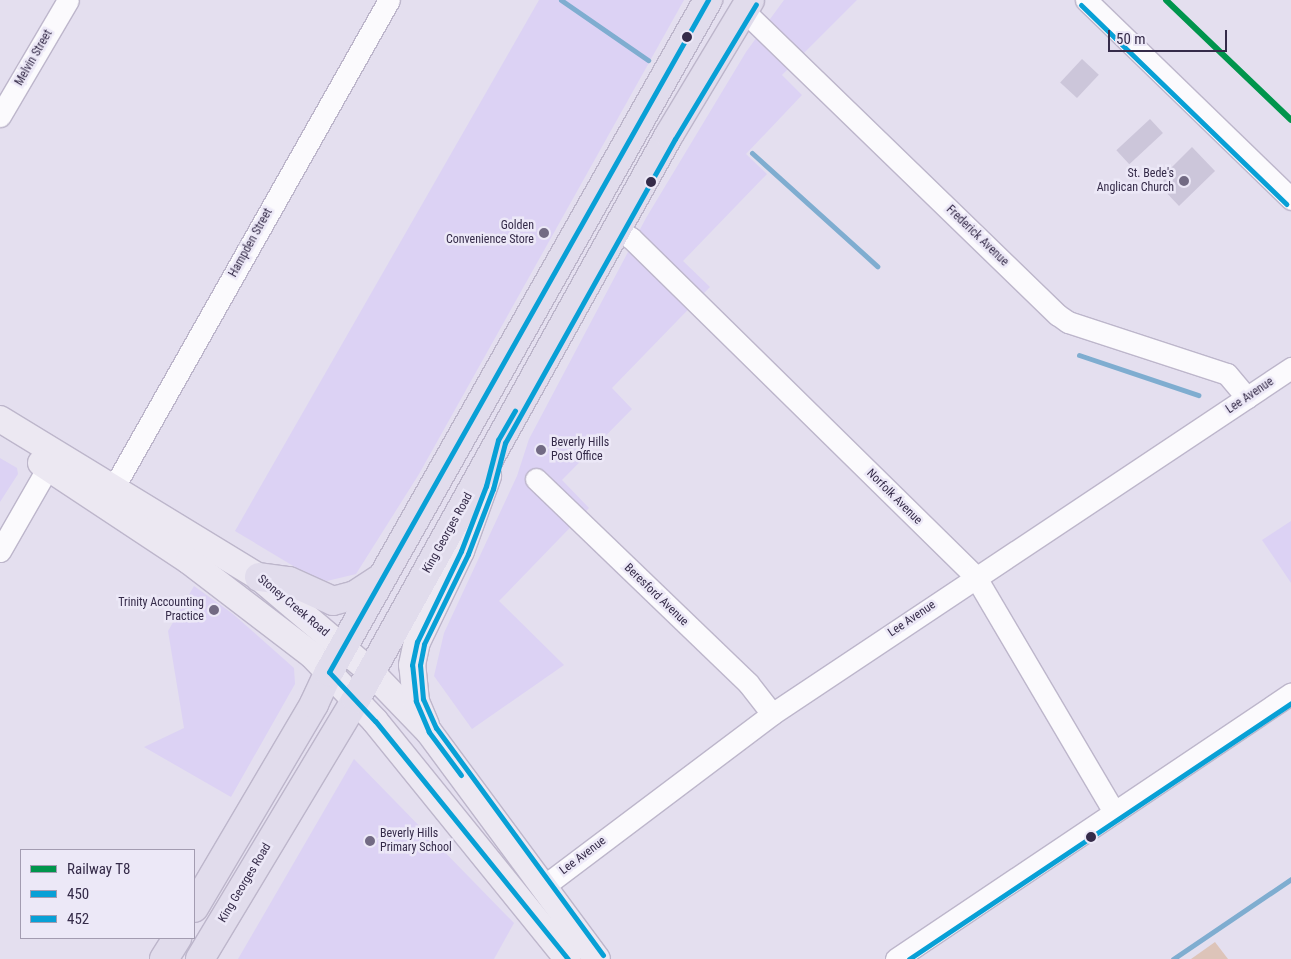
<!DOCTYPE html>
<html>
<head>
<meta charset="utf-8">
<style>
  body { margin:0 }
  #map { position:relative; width:1291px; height:959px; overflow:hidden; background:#e4dfef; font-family:"Roboto Condensed",sans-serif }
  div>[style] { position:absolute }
  .built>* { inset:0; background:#dcd2f4 }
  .green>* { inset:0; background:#ddc4b9 }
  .stream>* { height:5px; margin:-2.5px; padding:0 2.5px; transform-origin:2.5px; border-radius:2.5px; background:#7fadd0 }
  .building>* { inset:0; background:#ccc6da; transform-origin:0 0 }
  .roads { filter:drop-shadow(1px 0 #bdb6cb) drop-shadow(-1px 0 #bdb6cb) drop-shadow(0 1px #bdb6cb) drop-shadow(0 -1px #bdb6cb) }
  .minor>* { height:21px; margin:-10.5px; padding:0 10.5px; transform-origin:10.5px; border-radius:10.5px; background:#fbfafd }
  .major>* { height:26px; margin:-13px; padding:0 13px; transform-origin:13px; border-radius:13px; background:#ece8f2 }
  .highway>* { height:28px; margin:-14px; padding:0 14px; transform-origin:14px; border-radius:14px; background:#e1dcec }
  .bus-1>* { height:5px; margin:-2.5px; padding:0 2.5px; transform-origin:2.5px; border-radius:2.5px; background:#08a0d6 }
  .bus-2>* { height:5px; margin:-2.5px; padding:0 2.5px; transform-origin:2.5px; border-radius:2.5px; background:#08a0d6 }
  .rail-1>* { height:6px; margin:-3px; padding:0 3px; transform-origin:3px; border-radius:3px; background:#00954c }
  .dots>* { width:14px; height:14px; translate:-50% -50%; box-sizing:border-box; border:2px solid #ece8f7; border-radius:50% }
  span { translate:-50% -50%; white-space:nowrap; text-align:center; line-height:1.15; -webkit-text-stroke:5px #ece8f7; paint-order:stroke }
  .street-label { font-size:12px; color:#352b49 }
  .poi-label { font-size:12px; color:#352b49 }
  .right { translate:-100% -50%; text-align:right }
  .left { translate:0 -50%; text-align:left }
  .legend { position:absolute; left:20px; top:849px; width:175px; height:90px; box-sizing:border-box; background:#ece8f7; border:1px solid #a39cb1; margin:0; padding:6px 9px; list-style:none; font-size:15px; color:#352b49 }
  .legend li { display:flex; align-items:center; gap:10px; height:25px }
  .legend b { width:25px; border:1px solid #a39cb1 }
  .scale { position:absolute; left:1108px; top:30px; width:119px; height:22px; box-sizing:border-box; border:2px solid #352b49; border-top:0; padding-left:6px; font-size:15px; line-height:18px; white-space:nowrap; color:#352b49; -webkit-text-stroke:4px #ece8f7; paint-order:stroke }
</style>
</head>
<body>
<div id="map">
  <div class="built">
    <i style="clip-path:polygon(539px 0,684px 0,419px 474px,356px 574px,327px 581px,310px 576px,235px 531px)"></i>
    <i style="clip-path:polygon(784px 0,857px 0,782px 75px,802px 95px,746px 154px,767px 174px,683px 261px,710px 287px,612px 388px,632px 409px,562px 480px,589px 508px,499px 601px,564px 665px,472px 729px,434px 676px,444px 633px,517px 476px,529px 439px,646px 218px,746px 52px)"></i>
    <i style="clip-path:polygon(0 458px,17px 468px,18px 474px,0 502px)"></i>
    <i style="clip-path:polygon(1291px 521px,1291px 583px,1262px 540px)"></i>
    <i style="clip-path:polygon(194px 586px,233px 614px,294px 668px,295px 684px,231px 797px,144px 747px,184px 728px,168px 631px)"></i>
    <i style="clip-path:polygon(354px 759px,514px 923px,494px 959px,238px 959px)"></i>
  </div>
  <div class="green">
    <i style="clip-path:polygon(1215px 942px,1228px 959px,1191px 959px)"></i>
  </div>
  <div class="stream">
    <i style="left:561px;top:0;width:106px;rotate:34.6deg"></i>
    <i style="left:752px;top:153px;width:169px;rotate:42.1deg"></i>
    <i style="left:1079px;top:355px;width:126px;rotate:18.6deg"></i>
    <i style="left:1173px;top:959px;width:143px;rotate:-34.1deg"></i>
  </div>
  <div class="building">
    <i style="left:1082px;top:59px;width:23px;height:32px;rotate:43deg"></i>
    <i style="left:1150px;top:119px;width:19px;height:46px;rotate:47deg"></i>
    <i style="clip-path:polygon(1192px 147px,1215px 171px,1179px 206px,1162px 188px,1165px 174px)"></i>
  </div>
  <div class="roads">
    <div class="minor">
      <i style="left:1086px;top:0;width:286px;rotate:44.1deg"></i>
      <i style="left:744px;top:11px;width:437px;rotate:44.1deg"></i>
      <i style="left:1058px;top:315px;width:12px;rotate:35deg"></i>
      <i style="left:1068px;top:322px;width:167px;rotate:18.1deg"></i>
      <i style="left:1227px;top:374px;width:31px;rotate:50deg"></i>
      <i style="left:0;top:116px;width:134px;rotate:-59.6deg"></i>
      <i style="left:616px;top:230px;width:17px;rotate:28deg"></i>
      <i style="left:631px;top:238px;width:482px;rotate:44.5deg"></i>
      <i style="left:975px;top:576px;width:274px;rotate:59.5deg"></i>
      <i style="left:536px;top:479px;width:294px;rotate:43.9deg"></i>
      <i style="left:748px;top:683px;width:39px;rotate:52deg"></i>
      <i style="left:114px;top:487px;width:559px;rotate:-60.55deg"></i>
      <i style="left:0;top:551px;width:111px;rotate:-60.2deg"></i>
      <i style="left:544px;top:886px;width:286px;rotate:-37deg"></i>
      <i style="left:772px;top:714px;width:624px;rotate:-33.69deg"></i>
      <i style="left:896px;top:959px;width:476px;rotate:-33.9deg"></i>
    </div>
    <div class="major">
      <i style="left:0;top:419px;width:303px;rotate:31.4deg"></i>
      <i style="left:259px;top:577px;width:147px;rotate:40.3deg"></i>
      <i style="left:371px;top:672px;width:83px;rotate:46deg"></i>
      <i style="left:429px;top:732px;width:282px;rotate:53.5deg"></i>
      <i style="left:41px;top:463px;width:178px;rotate:33.5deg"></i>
      <i style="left:189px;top:561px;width:155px;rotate:37.4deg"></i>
      <i style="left:312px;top:655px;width:91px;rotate:46.3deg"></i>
      <i style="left:375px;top:721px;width:306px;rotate:51deg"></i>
      <i style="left:426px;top:725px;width:26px;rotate:-113deg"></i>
      <i style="left:416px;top:701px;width:36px;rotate:-96deg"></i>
      <i style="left:412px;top:665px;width:24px;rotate:-78deg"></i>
      <i style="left:417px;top:642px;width:101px;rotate:-64.2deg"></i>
      <i style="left:461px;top:551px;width:80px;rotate:-70.2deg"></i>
    </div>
    <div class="highway">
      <i style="left:259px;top:577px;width:30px;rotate:8deg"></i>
      <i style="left:289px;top:581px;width:48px;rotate:24.4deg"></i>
      <i style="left:333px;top:601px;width:23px;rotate:-15deg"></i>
      <i style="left:355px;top:595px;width:31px;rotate:-33deg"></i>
      <i style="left:194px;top:908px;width:237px;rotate:-59.5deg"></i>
      <i style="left:314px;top:704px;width:35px;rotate:-65deg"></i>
      <i style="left:329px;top:672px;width:772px;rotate:-60.58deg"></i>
      <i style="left:164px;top:959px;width:25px;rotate:-58deg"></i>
      <i style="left:200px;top:959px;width:303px;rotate:-59deg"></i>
      <i style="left:356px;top:699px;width:645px;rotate:-60.97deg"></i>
      <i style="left:669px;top:135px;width:157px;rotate:-59deg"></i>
    </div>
  </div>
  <div class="bus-1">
    <i style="left:461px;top:775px;width:54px;rotate:-126.7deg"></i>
    <i style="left:429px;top:732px;width:34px;rotate:-113deg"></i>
    <i style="left:416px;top:701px;width:36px;rotate:-96deg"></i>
    <i style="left:412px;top:665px;width:24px;rotate:-78deg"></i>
    <i style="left:417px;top:642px;width:101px;rotate:-64.2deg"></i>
    <i style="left:461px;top:551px;width:70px;rotate:-69deg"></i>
    <i style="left:486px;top:486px;width:48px;rotate:-75.4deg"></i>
    <i style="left:498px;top:440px;width:34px;rotate:-60deg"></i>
    <i style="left:568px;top:959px;width:306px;rotate:-129deg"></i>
    <i style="left:375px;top:721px;width:67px;rotate:-133.2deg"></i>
    <i style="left:329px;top:672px;width:772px;rotate:-60.58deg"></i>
  </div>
  <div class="bus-2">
    <i style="left:1081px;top:5px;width:286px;rotate:44.1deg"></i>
    <i style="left:603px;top:955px;width:282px;rotate:-126.3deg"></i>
    <i style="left:436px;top:728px;width:32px;rotate:-114deg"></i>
    <i style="left:423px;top:699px;width:34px;rotate:-95deg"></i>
    <i style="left:420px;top:665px;width:21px;rotate:-79deg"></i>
    <i style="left:424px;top:644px;width:100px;rotate:-63.9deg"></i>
    <i style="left:468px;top:554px;width:70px;rotate:-69deg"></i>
    <i style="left:493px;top:489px;width:48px;rotate:-75.4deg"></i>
    <i style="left:505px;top:443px;width:348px;rotate:-60.8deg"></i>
    <i style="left:675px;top:139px;width:157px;rotate:-59deg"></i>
    <i style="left:909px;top:959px;width:460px;rotate:-33.8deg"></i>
  </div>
  <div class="rail-1">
    <i style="left:1166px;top:0;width:173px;rotate:43.8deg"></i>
  </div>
  <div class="dots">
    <i style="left:687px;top:37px;background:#352b49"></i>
    <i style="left:1184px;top:181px;background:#726a83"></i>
    <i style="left:651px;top:182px;background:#352b49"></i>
    <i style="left:544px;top:233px;background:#726a83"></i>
    <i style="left:541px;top:450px;background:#726a83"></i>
    <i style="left:214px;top:610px;background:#726a83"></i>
    <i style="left:1091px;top:837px;background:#352b49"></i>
    <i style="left:370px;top:841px;background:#726a83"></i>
  </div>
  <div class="street-label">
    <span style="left:34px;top:58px;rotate:-60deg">Melvin Street</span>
    <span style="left:977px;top:236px;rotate:44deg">Frederick Avenue</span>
    <span style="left:251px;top:243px;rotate:-61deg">Hampden Street</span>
    <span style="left:1250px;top:396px;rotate:-34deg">Lee Avenue</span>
    <span style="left:894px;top:497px;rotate:45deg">Norfolk Avenue</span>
    <span style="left:448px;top:533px;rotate:-61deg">King Georges Road</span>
    <span style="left:656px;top:595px;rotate:44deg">Beresford Avenue</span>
    <span style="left:293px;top:606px;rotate:40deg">Stoney Creek Road</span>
    <span style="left:912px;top:619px;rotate:-34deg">Lee Avenue</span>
    <span style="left:583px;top:856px;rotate:-37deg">Lee Avenue</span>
    <span style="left:245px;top:883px;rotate:-59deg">King Georges Road</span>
  </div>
  <div class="poi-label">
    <span class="right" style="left:1174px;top:181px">St. Bede's<br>Anglican Church</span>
    <span class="right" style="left:534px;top:233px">Golden<br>Convenience Store</span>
    <span class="left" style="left:551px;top:450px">Beverly Hills<br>Post Office</span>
    <span class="right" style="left:204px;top:610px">Trinity Accounting<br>Practice</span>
    <span class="left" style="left:380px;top:841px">Beverly Hills<br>Primary School</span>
  </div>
  <ul class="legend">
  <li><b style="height:6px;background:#00954c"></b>Railway T8</li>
  <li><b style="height:6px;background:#08a0d6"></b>450</li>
  <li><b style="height:6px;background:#08a0d6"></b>452</li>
  </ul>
  <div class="scale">50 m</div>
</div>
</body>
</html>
